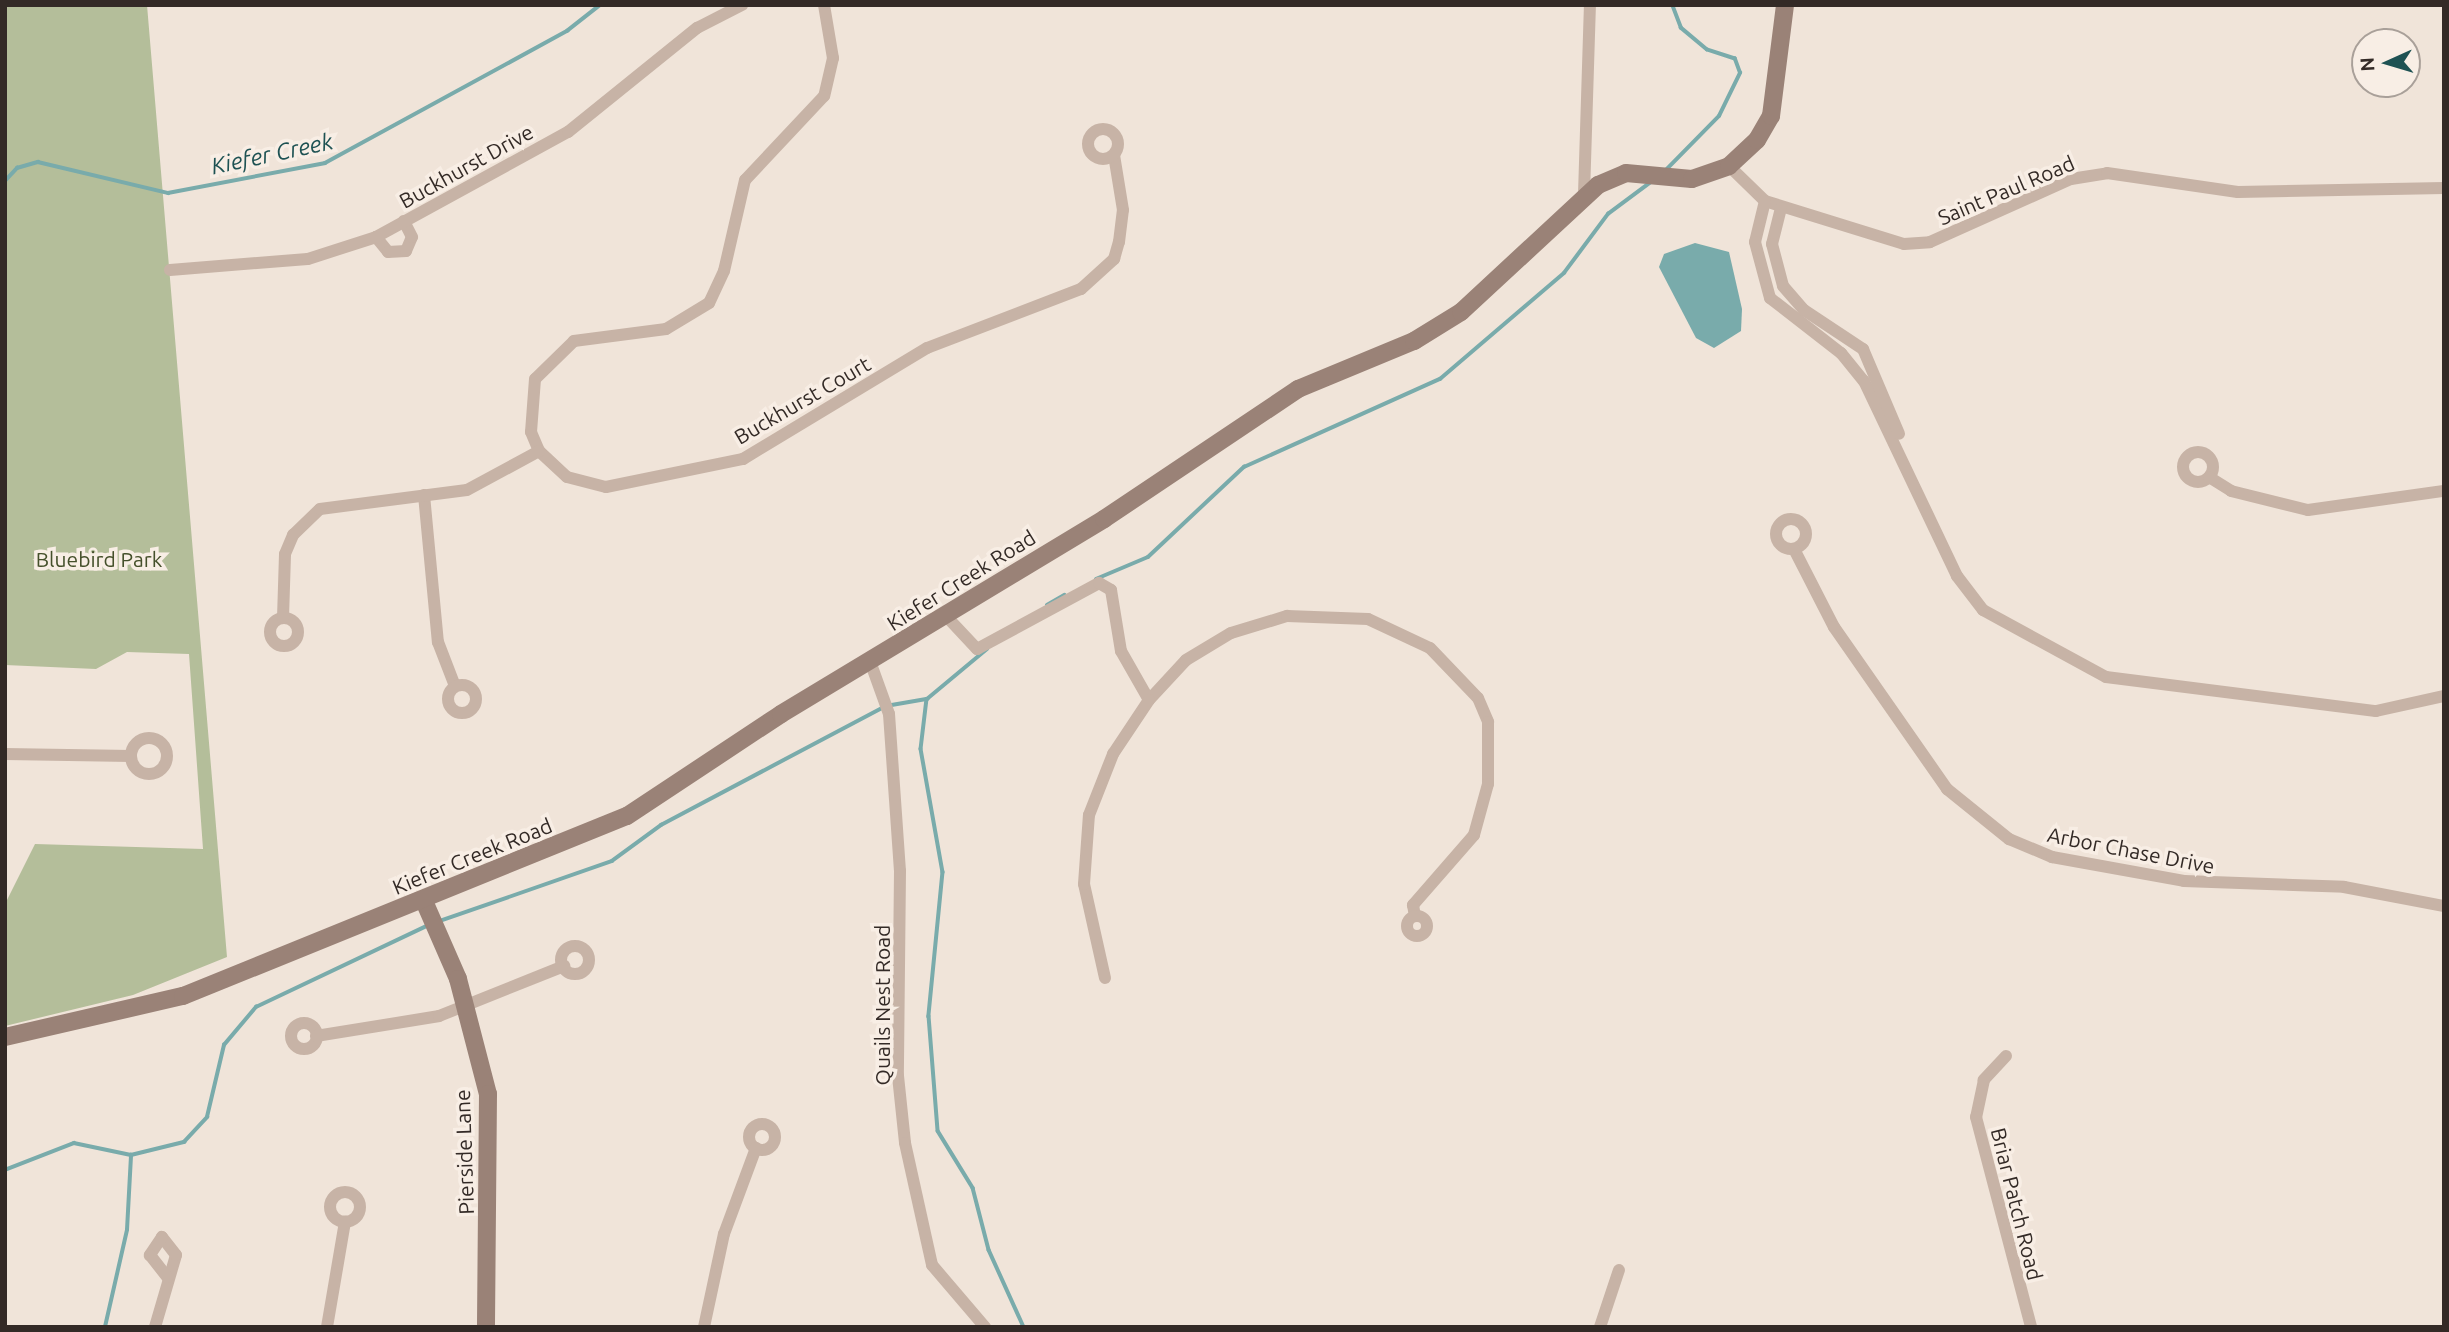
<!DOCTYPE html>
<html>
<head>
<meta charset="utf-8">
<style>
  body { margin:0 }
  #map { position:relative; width:2449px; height:1332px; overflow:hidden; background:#f0e4d9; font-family:Ubuntu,sans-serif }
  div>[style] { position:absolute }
  .green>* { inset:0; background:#b4be9a }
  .water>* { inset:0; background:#79abab }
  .stream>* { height:3.5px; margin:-1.75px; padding:0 1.75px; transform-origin:1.75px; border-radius:1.75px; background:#79abab }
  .street>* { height:12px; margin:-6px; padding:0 6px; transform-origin:6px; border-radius:6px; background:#c7b3a6 }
  .street>.ring { margin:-6px; padding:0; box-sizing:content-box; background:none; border:12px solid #c7b3a6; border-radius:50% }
  .secondary>* { height:18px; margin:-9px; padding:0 9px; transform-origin:9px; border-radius:9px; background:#9a8277 }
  span { translate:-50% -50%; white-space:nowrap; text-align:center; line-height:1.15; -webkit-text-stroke:7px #f8eee5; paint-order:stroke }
  .street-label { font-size:21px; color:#332a26 }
  .park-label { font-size:21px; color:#45502b }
  .water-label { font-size:23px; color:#1e5253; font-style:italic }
  .frame { position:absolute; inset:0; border:7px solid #332a26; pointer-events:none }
  .north { position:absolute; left:2351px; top:28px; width:70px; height:70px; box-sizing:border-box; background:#f8eee5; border:2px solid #a9a099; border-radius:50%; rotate:266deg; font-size:19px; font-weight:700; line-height:28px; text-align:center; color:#332a26 }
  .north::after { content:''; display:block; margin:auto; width:24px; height:32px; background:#1e5253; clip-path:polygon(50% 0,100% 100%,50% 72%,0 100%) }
</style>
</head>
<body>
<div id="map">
  <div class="green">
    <i style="clip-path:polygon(5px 5px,147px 5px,227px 957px,133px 995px,5px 1026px,5px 904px,35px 844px,203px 849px,189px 654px,127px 652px,96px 669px,5px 665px)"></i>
  </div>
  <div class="water">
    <i style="clip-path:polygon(1695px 243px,1729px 252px,1742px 309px,1741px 331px,1714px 348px,1696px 338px,1659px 267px,1664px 254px)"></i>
  </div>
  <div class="stream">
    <i style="left:1665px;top:171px;width:77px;rotate:-45.5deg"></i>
    <i style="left:1719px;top:116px;width:48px;rotate:-64deg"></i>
    <i style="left:1740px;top:73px;width:15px;rotate:-110deg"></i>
    <i style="left:1735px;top:59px;width:29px;rotate:-162deg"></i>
    <i style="left:1707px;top:50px;width:34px;rotate:-140deg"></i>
    <i style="left:1681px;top:28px;width:25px;rotate:-111deg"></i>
    <i style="left:5px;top:181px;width:18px;rotate:-47deg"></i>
    <i style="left:17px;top:168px;width:22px;rotate:-16deg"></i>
    <i style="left:38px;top:162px;width:134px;rotate:13.4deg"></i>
    <i style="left:168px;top:193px;width:160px;rotate:-10.8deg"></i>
    <i style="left:325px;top:163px;width:276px;rotate:-28.6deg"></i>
    <i style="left:567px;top:31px;width:42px;rotate:-38.2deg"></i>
    <i style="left:1096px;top:579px;width:56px;rotate:-22.9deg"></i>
    <i style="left:1148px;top:557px;width:132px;rotate:-43.2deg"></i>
    <i style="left:1244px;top:467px;width:215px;rotate:-24.2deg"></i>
    <i style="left:1440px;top:379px;width:163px;rotate:-40.5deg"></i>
    <i style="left:1564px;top:273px;width:74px;rotate:-53.3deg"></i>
    <i style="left:1608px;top:214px;width:54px;rotate:-36.7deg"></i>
    <i style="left:1047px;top:605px;width:20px;rotate:-30deg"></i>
    <i style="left:927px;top:699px;width:50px;rotate:96.8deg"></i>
    <i style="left:921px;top:749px;width:125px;rotate:79.9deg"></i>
    <i style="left:943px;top:872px;width:145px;rotate:95.6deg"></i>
    <i style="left:929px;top:1016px;width:115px;rotate:85.5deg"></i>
    <i style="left:938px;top:1131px;width:67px;rotate:58.4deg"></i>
    <i style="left:973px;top:1188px;width:64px;rotate:75.5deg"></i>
    <i style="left:989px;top:1250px;width:85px;rotate:65.6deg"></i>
    <i style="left:440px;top:921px;width:182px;rotate:-19.2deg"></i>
    <i style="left:612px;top:861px;width:61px;rotate:-36.3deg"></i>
    <i style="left:661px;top:825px;width:255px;rotate:-27.9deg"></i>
    <i style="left:886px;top:706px;width:42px;rotate:-9.7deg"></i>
    <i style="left:927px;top:699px;width:78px;rotate:-39.8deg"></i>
    <i style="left:5px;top:1170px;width:74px;rotate:-21.4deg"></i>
    <i style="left:74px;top:1143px;width:58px;rotate:11.9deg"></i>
    <i style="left:131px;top:1155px;width:55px;rotate:-13.8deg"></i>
    <i style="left:184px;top:1142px;width:34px;rotate:-47deg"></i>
    <i style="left:207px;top:1117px;width:74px;rotate:-76.7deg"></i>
    <i style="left:224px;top:1045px;width:50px;rotate:-49.9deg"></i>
    <i style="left:256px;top:1007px;width:191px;rotate:-25.4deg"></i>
    <i style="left:105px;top:1327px;width:99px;rotate:-77.2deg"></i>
    <i style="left:127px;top:1230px;width:75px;rotate:-86.9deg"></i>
  </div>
  <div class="street">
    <i style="left:824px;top:5px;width:54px;rotate:80.4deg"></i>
    <i style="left:833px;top:58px;width:39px;rotate:103deg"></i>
    <i style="left:824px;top:96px;width:115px;rotate:133.2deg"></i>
    <i style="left:745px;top:180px;width:93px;rotate:103deg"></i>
    <i style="left:724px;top:271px;width:35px;rotate:115deg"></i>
    <i style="left:709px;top:303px;width:50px;rotate:148.8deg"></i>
    <i style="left:666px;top:329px;width:93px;rotate:172.6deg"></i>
    <i style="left:574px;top:341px;width:54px;rotate:135.7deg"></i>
    <i style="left:535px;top:379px;width:53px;rotate:94.3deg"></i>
    <i style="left:531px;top:432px;width:21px;rotate:67deg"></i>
    <i style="left:539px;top:451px;width:38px;rotate:43deg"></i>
    <i style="left:567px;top:477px;width:40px;rotate:14.4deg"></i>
    <i style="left:606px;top:487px;width:140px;rotate:-11.6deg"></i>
    <i style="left:743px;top:459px;width:215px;rotate:-31.1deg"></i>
    <i style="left:927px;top:348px;width:165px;rotate:-21deg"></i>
    <i style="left:1081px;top:289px;width:45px;rotate:-42.3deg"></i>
    <i style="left:1114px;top:259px;width:18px;rotate:-74deg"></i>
    <i style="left:1119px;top:242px;width:32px;rotate:-83deg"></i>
    <i style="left:1123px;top:210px;width:56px;rotate:-99.3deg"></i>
    <i class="ring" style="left:1088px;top:129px;width:18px;height:18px"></i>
    <i style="left:1729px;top:166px;width:50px;rotate:44.2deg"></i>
    <i style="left:1765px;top:201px;width:145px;rotate:17.2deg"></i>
    <i style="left:1904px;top:244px;width:26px;rotate:-4deg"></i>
    <i style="left:1930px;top:242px;width:154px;rotate:-24.1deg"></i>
    <i style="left:2071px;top:179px;width:36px;rotate:-9deg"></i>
    <i style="left:2107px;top:173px;width:132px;rotate:8.3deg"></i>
    <i style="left:2238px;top:192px;width:206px;rotate:-1.1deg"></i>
    <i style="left:1584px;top:194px;width:189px;rotate:-88.2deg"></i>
    <i style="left:1765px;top:201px;width:42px;rotate:103.7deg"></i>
    <i style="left:1755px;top:242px;width:58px;rotate:75deg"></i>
    <i style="left:1770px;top:298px;width:90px;rotate:37.8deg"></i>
    <i style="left:1841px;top:353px;width:36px;rotate:51deg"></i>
    <i style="left:1864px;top:381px;width:216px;rotate:64.5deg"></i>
    <i style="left:1957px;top:576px;width:43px;rotate:52.6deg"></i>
    <i style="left:1983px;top:610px;width:140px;rotate:28.6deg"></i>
    <i style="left:2106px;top:677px;width:272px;rotate:7.2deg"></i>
    <i style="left:2376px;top:711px;width:70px;rotate:-12.4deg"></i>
    <i style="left:1781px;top:208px;width:37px;rotate:104deg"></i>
    <i style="left:1772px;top:244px;width:43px;rotate:75.3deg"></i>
    <i style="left:1783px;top:286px;width:32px;rotate:49deg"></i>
    <i style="left:1804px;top:310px;width:71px;rotate:33.5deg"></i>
    <i style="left:1863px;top:349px;width:92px;rotate:67deg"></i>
    <i style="left:376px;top:237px;width:19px;rotate:51deg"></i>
    <i style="left:388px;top:252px;width:18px;rotate:-3deg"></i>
    <i style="left:406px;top:251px;width:15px;rotate:-67deg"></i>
    <i style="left:412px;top:237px;width:18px;rotate:-117deg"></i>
    <i style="left:170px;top:270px;width:138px;rotate:-4.6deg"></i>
    <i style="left:308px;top:259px;width:71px;rotate:-17.9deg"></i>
    <i style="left:376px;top:237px;width:219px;rotate:-28.7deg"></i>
    <i style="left:568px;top:132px;width:166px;rotate:-38.9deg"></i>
    <i style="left:697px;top:28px;width:51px;rotate:-27.1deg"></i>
    <i class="ring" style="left:2183px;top:452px;width:18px;height:18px"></i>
    <i style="left:2209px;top:477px;width:26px;rotate:32deg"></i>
    <i style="left:2231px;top:491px;width:79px;rotate:13.9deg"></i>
    <i style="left:2308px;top:510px;width:137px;rotate:-8deg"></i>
    <i style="left:424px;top:495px;width:148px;rotate:84.6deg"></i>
    <i style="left:438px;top:642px;width:47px;rotate:68.9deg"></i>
    <i class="ring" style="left:1776px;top:519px;width:18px;height:18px"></i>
    <i style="left:1794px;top:549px;width:88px;rotate:62.9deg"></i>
    <i style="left:1834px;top:627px;width:198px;rotate:55.1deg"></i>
    <i style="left:1947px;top:789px;width:80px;rotate:38.9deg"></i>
    <i style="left:2009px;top:839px;width:47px;rotate:22.7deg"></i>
    <i style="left:2052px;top:857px;width:134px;rotate:10.3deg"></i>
    <i style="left:2184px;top:881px;width:160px;rotate:2.1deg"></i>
    <i style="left:2344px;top:887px;width:102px;rotate:10.8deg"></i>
    <i style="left:947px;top:617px;width:44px;rotate:46.8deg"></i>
    <i style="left:977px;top:649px;width:139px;rotate:-28.4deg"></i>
    <i style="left:1099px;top:583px;width:14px;rotate:30deg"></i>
    <i style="left:1111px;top:590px;width:62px;rotate:80.7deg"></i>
    <i style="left:1121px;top:651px;width:56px;rotate:60.3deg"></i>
    <i style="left:1149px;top:700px;width:54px;rotate:-47.2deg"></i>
    <i style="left:1186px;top:660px;width:52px;rotate:-31deg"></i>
    <i style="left:1231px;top:633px;width:59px;rotate:-16.9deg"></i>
    <i style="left:1287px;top:616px;width:81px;rotate:2.1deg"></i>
    <i style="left:1368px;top:619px;width:68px;rotate:25.1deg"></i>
    <i style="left:1430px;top:648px;width:69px;rotate:46.2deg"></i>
    <i style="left:1478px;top:698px;width:26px;rotate:67deg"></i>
    <i style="left:1488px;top:722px;width:62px;rotate:90deg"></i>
    <i style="left:1488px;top:784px;width:53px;rotate:105.4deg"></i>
    <i style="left:1474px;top:835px;width:93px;rotate:131.1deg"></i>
    <i style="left:1413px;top:905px;width:11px;rotate:80deg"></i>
    <i class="ring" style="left:270px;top:618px;width:16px;height:16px"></i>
    <i style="left:283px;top:618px;width:64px;rotate:-88.2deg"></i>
    <i style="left:285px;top:554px;width:21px;rotate:-67deg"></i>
    <i style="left:293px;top:535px;width:37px;rotate:-44deg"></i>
    <i style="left:320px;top:509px;width:148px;rotate:-7.4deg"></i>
    <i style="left:467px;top:490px;width:82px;rotate:-28.4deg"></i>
    <i style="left:871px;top:664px;width:53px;rotate:70.2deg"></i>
    <i style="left:889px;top:714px;width:157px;rotate:86deg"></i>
    <i style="left:900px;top:871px;width:205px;rotate:90.6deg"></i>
    <i style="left:898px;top:1076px;width:67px;rotate:84deg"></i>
    <i style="left:905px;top:1143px;width:125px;rotate:77.5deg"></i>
    <i style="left:932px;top:1265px;width:82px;rotate:49.5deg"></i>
    <i class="ring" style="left:448px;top:685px;width:16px;height:16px"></i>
    <i class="ring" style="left:131px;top:738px;width:24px;height:24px"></i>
    <i style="left:5px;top:754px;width:126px;rotate:0.9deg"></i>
    <i class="ring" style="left:1407px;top:916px;width:8px;height:8px"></i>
    <i class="ring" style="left:561px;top:946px;width:16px;height:16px"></i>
    <i style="left:1105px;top:978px;width:96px;rotate:-102.6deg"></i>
    <i style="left:1084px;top:884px;width:69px;rotate:-85.9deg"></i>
    <i style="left:1089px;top:815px;width:66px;rotate:-68.5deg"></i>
    <i style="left:1113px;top:754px;width:65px;rotate:-56.3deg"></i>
    <i class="ring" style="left:291px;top:1023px;width:14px;height:14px"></i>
    <i style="left:316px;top:1036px;width:125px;rotate:-9.2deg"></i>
    <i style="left:439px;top:1016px;width:135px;rotate:-21.8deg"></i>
    <i style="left:2006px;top:1056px;width:33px;rotate:133deg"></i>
    <i style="left:1984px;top:1080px;width:38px;rotate:102deg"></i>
    <i style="left:1976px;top:1117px;width:217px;rotate:75.3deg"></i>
    <i class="ring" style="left:749px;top:1124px;width:14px;height:14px"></i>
    <i class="ring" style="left:330px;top:1192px;width:18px;height:18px"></i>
    <i style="left:155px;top:1327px;width:75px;rotate:-73.7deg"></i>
    <i style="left:176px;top:1255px;width:23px;rotate:-128deg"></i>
    <i style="left:162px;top:1237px;width:22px;rotate:124deg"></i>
    <i style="left:150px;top:1255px;width:28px;rotate:52deg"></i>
    <i style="left:327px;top:1327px;width:107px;rotate:-80.3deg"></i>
    <i style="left:704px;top:1327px;width:95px;rotate:-77.9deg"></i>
    <i style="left:724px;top:1234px;width:92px;rotate:-69.6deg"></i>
    <i style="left:1600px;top:1327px;width:60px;rotate:-71.6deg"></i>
  </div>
  <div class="secondary">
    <i style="left:424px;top:901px;width:85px;rotate:66.4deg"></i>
    <i style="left:458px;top:979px;width:119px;rotate:75.4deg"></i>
    <i style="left:488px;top:1094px;width:233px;rotate:90.5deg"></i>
    <i style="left:5px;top:1037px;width:183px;rotate:-13deg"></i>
    <i style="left:183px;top:996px;width:479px;rotate:-22.1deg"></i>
    <i style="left:627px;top:816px;width:185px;rotate:-33.5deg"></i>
    <i style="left:781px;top:714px;width:377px;rotate:-31.1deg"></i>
    <i style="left:1104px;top:519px;width:234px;rotate:-33.8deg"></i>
    <i style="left:1298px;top:389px;width:126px;rotate:-22.5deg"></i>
    <i style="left:1414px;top:341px;width:55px;rotate:-31.7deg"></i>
    <i style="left:1461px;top:312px;width:187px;rotate:-42.8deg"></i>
    <i style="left:1598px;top:185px;width:30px;rotate:-23deg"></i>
    <i style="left:1626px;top:173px;width:66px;rotate:5.2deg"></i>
    <i style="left:1692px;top:179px;width:39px;rotate:-19deg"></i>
    <i style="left:1729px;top:166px;width:38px;rotate:-43deg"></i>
    <i style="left:1757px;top:140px;width:28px;rotate:-60deg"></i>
    <i style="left:1771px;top:116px;width:112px;rotate:-82.8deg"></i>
  </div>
  <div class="street-label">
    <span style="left:466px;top:166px;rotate:-29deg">Buckhurst Drive</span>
    <span style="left:2006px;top:190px;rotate:-23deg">Saint Paul Road</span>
    <span style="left:802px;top:400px;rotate:-30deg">Buckhurst Court</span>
    <span style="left:961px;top:580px;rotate:-32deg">Kiefer Creek Road</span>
    <span style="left:2131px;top:850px;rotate:11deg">Arbor Chase Drive</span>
    <span style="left:472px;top:856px;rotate:-22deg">Kiefer Creek Road</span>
    <span style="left:882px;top:1005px;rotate:-90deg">Quails Nest Road</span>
    <span style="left:464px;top:1152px;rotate:-92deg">Pierside Lane</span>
    <span style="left:2017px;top:1204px;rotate:76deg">Briar Patch Road</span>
  </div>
  <div class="park-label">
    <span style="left:99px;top:559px">Bluebird Park</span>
  </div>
  <div class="water-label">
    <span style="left:272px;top:154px;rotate:-12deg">Kiefer Creek</span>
  </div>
  <div class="frame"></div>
  <div class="north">N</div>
</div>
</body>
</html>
